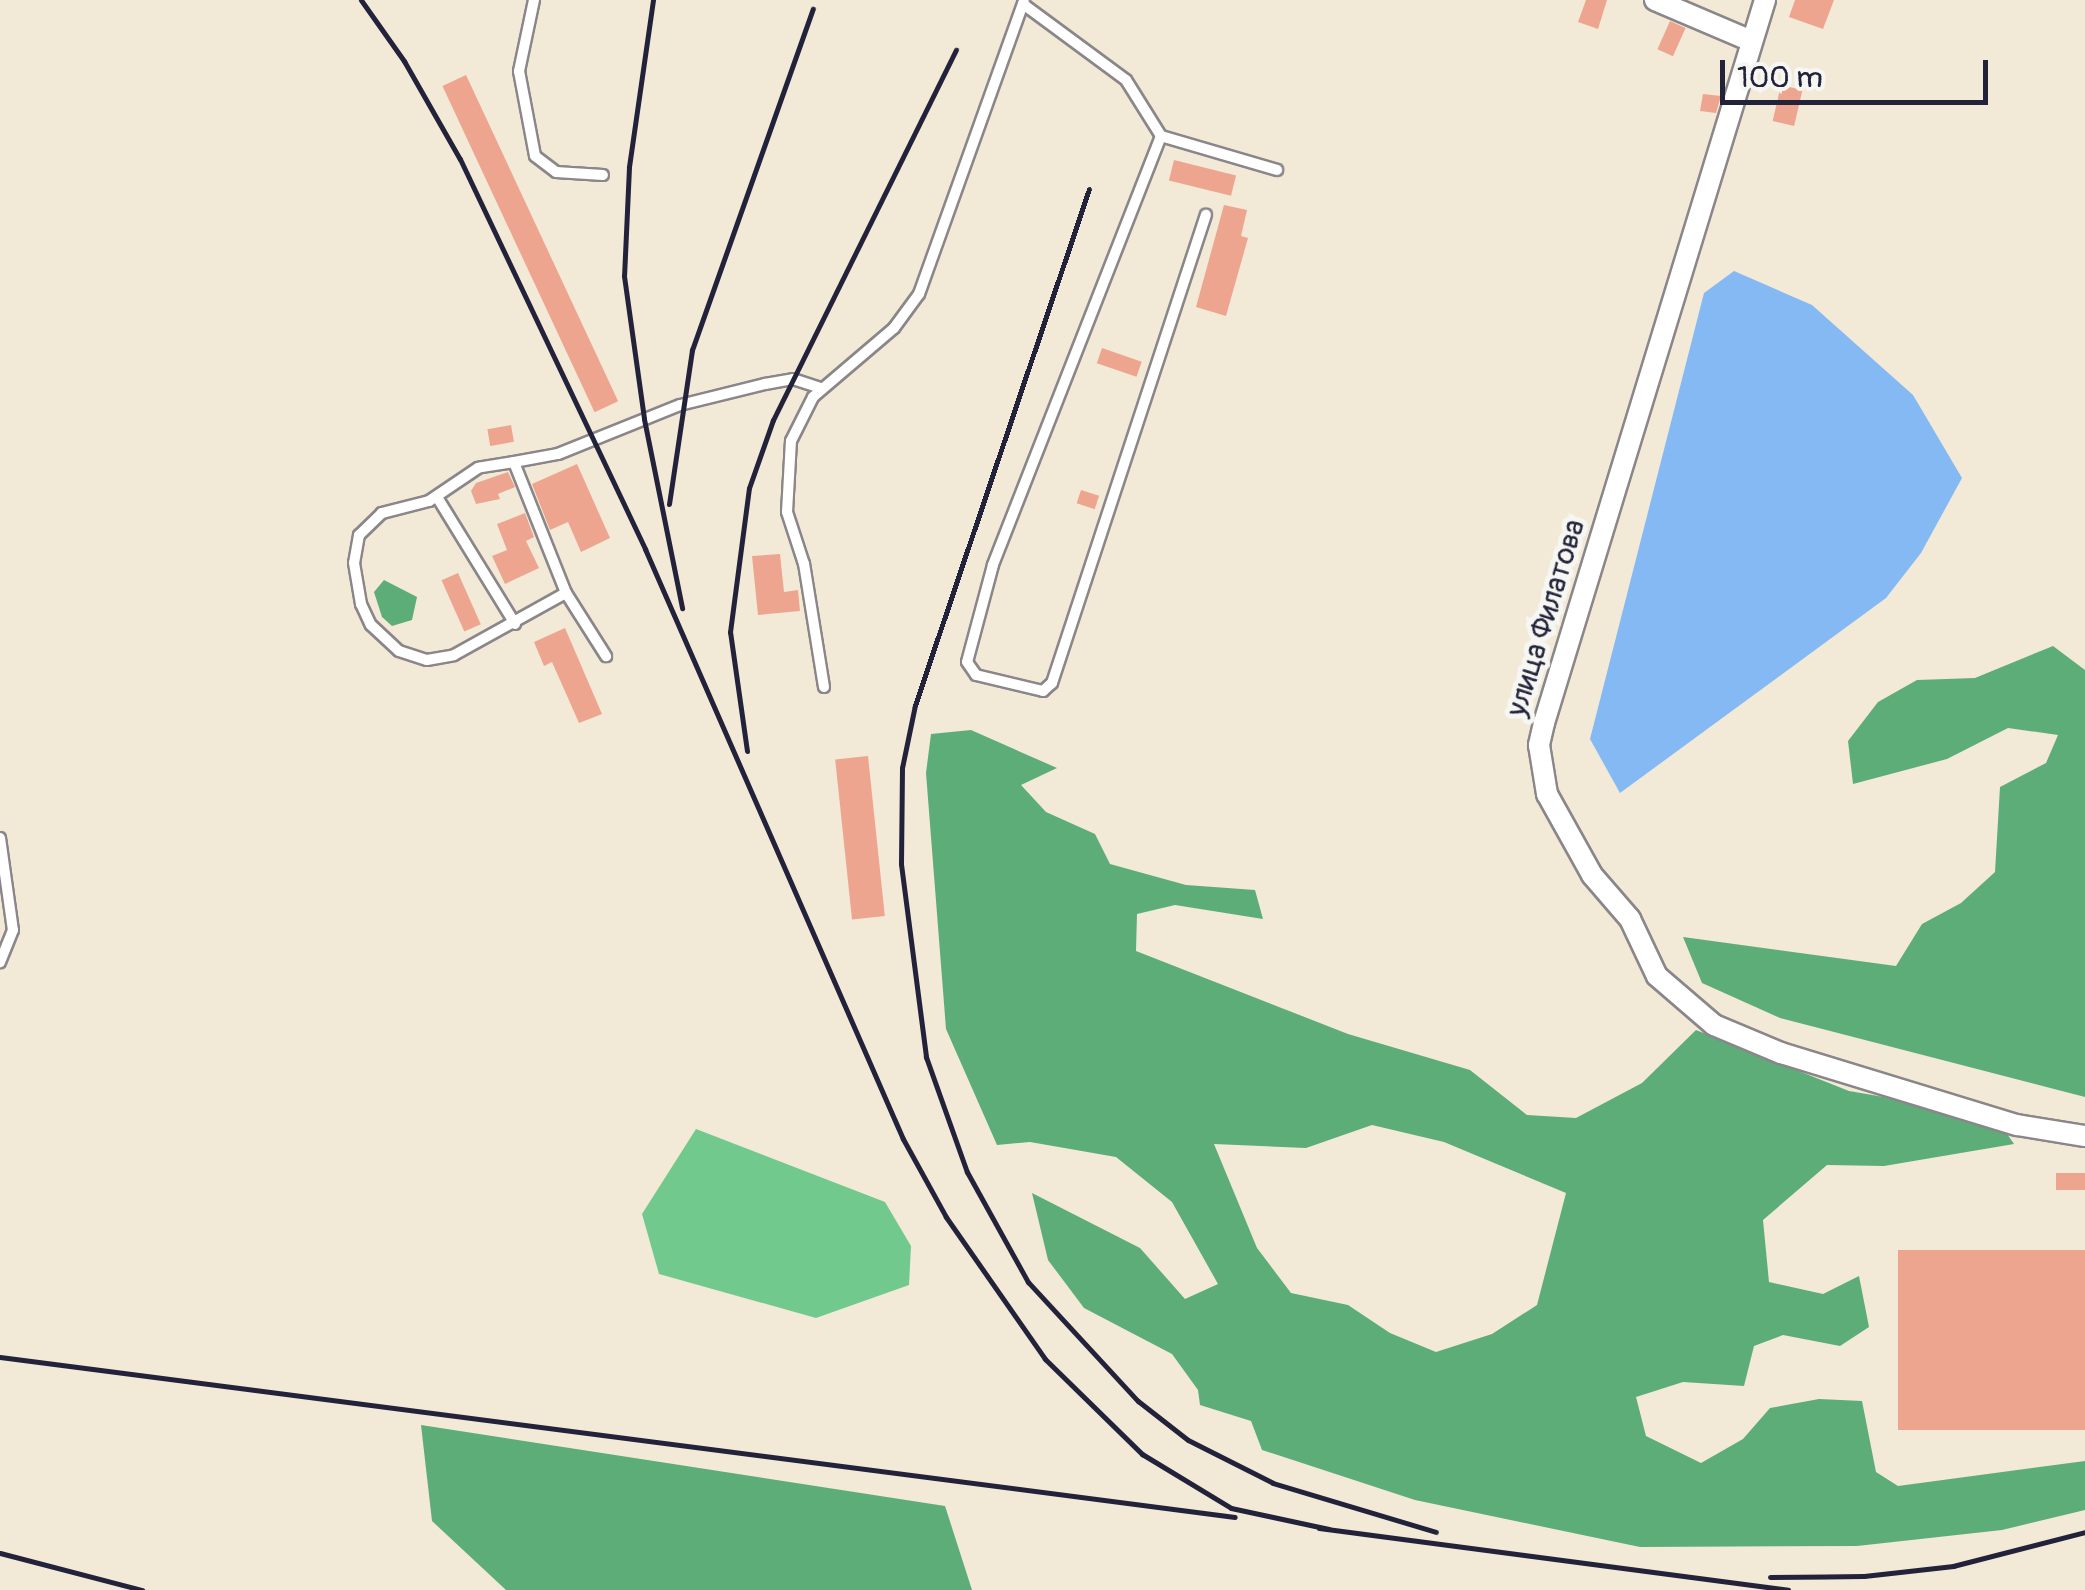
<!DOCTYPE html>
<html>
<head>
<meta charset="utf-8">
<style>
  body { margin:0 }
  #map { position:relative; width:2085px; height:1590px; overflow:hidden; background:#f3e9d7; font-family:Pangolin,sans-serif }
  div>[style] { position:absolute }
  .green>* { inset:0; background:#72c98e }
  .forest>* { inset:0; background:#5dad79 }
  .water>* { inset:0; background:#85b9f3 }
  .building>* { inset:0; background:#eea590; transform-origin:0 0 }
  .roads { filter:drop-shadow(2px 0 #8a8689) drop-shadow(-2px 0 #8a8689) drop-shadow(0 2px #8a8689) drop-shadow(0 -2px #8a8689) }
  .lane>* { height:10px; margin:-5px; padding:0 5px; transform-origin:5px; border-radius:5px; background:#fff }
  .street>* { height:20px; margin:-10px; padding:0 10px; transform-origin:10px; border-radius:10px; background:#fff }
  .rail>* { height:5px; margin:-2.5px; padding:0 2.5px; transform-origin:2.5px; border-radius:2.5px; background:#22223b }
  span { translate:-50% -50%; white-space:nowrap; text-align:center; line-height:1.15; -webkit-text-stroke:10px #f6f6f2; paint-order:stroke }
  .street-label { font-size:30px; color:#22223b }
  .scale { position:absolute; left:1720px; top:60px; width:268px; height:45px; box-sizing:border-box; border:5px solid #22223b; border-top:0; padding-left:12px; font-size:30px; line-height:35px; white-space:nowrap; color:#22223b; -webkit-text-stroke:8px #f6f6f2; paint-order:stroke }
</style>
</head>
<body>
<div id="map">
  <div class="green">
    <i style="clip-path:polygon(696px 1129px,885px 1202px,911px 1246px,909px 1285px,816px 1318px,659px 1274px,642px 1214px)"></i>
  </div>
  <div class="forest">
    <i style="clip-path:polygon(384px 580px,417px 597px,412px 620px,392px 626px,382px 617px,374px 592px)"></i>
    <i style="clip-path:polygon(2053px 646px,2085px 670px,2085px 1097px,1780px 1018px,1702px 983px,1683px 937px,1896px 966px,1922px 924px,1961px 903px,1995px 872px,2000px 787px,2046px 763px,2058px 735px,2008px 728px,1947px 759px,1853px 784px,1848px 741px,1878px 702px,1917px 680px,1975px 678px)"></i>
    <i style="clip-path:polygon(evenodd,971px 730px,1057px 768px,1021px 785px,1046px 812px,1095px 834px,1110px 864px,1186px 885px,1255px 890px,1263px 919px,1175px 905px,1137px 914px,1136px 951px,1348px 1034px,1470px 1070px,1527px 1115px,1576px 1118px,1642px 1083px,1696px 1030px,1849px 1091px,1995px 1116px,2014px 1144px,1884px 1166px,1827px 1165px,1763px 1220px,1769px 1282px,1823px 1294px,1859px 1276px,1869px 1327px,1840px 1346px,1783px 1335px,1754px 1346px,1744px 1386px,1683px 1382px,1636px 1397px,1646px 1436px,1701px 1463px,1743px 1439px,1770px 1408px,1819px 1399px,1862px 1401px,1876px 1472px,1898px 1486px,2085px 1461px,2085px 1510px,2002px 1530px,1857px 1546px,1640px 1547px,1415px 1500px,1262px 1450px,1251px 1421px,1200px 1405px,1198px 1390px,1172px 1354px,1084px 1308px,1048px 1260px,1032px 1193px,1140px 1248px,1185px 1299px,1218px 1284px,1172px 1202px,1116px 1157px,1030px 1142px,997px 1145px,946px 1029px,926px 773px,931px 734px,971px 730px,1372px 1125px,1444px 1142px,1566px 1193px,1537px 1305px,1492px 1334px,1436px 1352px,1390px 1333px,1348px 1305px,1291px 1293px,1257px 1248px,1214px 1144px,1306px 1148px,1372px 1125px)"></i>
    <i style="clip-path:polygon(421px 1425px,945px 1506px,972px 1590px,506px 1590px,432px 1521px)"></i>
  </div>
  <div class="water">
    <i style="clip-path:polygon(1734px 271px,1812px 305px,1913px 395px,1962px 478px,1921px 553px,1886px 598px,1620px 793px,1590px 739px,1704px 293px)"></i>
  </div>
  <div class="building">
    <i style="clip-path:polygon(1586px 0,1607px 0,1598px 29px,1578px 22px)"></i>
    <i style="clip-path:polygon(1795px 0,1834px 0,1823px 29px,1789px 17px)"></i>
    <i style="left:1670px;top:21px;width:17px;height:31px;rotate:24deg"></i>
    <i style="left:466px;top:75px;width:360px;height:26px;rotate:65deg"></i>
    <i style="left:1781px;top:85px;width:22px;height:37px;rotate:13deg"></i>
    <i style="clip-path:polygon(1703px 94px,1721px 96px,1716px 113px,1700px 111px)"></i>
    <i style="left:1174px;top:160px;width:64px;height:21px;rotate:14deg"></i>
    <i style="clip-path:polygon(1224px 205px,1247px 210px,1241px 236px,1248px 238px,1226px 316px,1196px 307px)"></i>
    <i style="left:1102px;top:348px;width:42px;height:16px;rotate:19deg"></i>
    <i style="left:511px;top:425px;width:17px;height:24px;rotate:80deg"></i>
    <i style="clip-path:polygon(577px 464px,610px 538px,581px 552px,568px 522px,550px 530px,532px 484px)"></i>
    <i style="clip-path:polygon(508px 472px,515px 487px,498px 494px,500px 499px,476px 504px,471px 491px,476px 483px)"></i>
    <i style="left:1081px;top:490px;width:19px;height:14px;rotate:18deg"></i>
    <i style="clip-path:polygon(525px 513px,534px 537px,526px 541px,539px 568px,505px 584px,492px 556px,507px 550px,497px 524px)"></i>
    <i style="clip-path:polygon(780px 554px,784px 592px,798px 590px,800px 611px,758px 615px,752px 556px)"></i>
    <i style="left:458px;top:573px;width:56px;height:18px;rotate:66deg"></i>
    <i style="clip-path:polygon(565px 628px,602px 714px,579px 723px,552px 662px,544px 666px,534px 642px)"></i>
    <i style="left:868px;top:756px;width:161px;height:33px;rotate:84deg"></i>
    <i style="left:2085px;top:1173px;width:17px;height:29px;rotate:90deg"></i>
    <i style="left:2085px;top:1250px;width:180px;height:187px;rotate:90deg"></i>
  </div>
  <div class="roads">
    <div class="lane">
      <i style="left:534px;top:0;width:73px;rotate:101.9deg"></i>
      <i style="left:519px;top:71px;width:86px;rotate:79.3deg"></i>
      <i style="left:535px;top:156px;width:26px;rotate:37deg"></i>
      <i style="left:556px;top:172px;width:47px;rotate:3.7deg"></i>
      <i style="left:1023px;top:4px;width:128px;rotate:36.4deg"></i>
      <i style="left:1126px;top:80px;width:66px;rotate:58deg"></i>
      <i style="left:1161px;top:136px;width:461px;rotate:111.4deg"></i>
      <i style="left:993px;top:565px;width:100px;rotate:105deg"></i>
      <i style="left:967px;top:662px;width:16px;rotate:55deg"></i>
      <i style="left:976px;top:675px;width:69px;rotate:13.4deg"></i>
      <i style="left:1043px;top:691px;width:12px;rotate:-42deg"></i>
      <i style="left:1052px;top:683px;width:493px;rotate:-71.8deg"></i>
      <i style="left:1161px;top:136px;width:121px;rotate:16.3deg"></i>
      <i style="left:514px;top:462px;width:36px;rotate:171deg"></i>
      <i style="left:478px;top:468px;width:59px;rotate:146deg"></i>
      <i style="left:429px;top:501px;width:49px;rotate:165.7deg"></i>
      <i style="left:382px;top:513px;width:32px;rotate:136deg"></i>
      <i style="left:359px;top:535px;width:28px;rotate:100deg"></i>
      <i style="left:354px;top:563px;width:42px;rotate:80.3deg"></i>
      <i style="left:361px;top:604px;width:23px;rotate:65deg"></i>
      <i style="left:371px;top:625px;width:38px;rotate:43deg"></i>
      <i style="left:399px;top:651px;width:29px;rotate:18deg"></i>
      <i style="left:427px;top:660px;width:27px;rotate:-10deg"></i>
      <i style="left:454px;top:655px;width:128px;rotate:-29deg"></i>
      <i style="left:566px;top:593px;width:141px;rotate:-111.7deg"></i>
      <i style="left:514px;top:462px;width:45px;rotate:-10.3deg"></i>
      <i style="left:558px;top:454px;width:131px;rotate:-21.9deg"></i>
      <i style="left:680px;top:405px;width:88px;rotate:-13.9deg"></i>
      <i style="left:765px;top:384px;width:28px;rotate:-10deg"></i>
      <i style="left:793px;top:379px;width:29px;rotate:18deg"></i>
      <i style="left:437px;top:497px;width:149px;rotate:58.4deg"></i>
      <i style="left:566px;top:593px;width:75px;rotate:57.6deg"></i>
      <i style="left:824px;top:687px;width:125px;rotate:-99.2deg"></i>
      <i style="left:804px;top:564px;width:55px;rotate:-108.1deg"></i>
      <i style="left:787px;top:512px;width:71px;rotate:-86.8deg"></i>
      <i style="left:791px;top:441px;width:49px;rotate:-63.4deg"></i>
      <i style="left:813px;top:397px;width:106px;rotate:-40.4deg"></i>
      <i style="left:894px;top:328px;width:42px;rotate:-53.7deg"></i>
      <i style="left:919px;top:294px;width:311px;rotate:-70.3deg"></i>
      <i style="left:0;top:838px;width:93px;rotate:82deg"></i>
      <i style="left:13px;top:930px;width:35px;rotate:112deg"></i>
    </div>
    <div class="street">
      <i style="left:1655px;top:0;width:104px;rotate:23.1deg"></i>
      <i style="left:1765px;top:0;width:756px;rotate:107deg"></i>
      <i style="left:1544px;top:723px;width:23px;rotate:103deg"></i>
      <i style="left:1539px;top:745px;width:50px;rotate:80.7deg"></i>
      <i style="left:1547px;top:794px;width:93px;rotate:60.9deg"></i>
      <i style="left:1592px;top:875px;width:58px;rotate:49.2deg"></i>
      <i style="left:1630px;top:919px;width:63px;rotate:64.7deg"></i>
      <i style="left:1657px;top:976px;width:75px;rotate:40.7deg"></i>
      <i style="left:1714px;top:1025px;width:73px;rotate:22.7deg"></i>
      <i style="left:1781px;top:1053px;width:247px;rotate:17deg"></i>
      <i style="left:2017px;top:1125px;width:69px;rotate:9.2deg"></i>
    </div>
  </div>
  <div class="rail">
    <i style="left:361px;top:0;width:75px;rotate:54.8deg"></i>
    <i style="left:404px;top:61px;width:113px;rotate:60.3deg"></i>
    <i style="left:460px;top:159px;width:432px;rotate:64.6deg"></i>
    <i style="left:645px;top:549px;width:644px;rotate:66.38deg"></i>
    <i style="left:903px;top:1139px;width:89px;rotate:61.1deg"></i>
    <i style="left:946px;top:1217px;width:173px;rotate:55.1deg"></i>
    <i style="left:1045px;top:1359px;width:136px;rotate:44.4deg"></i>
    <i style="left:1142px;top:1454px;width:104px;rotate:31.2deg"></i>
    <i style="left:1231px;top:1508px;width:100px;rotate:12.1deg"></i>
    <i style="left:653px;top:0;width:169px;rotate:98.2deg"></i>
    <i style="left:629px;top:167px;width:109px;rotate:92.6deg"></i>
    <i style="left:624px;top:276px;width:144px;rotate:82deg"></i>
    <i style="left:644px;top:419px;width:193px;rotate:78.6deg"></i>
    <i style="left:1089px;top:189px;width:545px;rotate:108.63deg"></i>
    <i style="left:915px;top:705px;width:64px;rotate:101.7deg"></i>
    <i style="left:902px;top:768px;width:96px;rotate:90.6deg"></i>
    <i style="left:901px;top:864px;width:195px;rotate:82.6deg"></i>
    <i style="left:926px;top:1057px;width:122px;rotate:70.4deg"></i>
    <i style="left:967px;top:1172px;width:126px;rotate:61deg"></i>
    <i style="left:1028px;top:1282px;width:162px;rotate:47.3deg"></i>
    <i style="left:1138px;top:1401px;width:63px;rotate:38deg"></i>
    <i style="left:1188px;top:1440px;width:95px;rotate:26.8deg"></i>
    <i style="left:1273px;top:1483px;width:170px;rotate:16.7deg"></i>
    <i style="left:669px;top:504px;width:156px;rotate:-81.5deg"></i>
    <i style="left:692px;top:350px;width:362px;rotate:-70.5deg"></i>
    <i style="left:747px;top:751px;width:120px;rotate:-98.1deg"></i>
    <i style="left:730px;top:632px;width:145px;rotate:-82.5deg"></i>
    <i style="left:749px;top:488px;width:72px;rotate:-70.6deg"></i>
    <i style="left:773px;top:420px;width:413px;rotate:-63.7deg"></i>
    <i style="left:0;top:1357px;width:1245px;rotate:7.38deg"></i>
    <i style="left:1319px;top:1528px;width:473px;rotate:7.5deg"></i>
    <i style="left:0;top:1553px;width:147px;rotate:14.6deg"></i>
    <i style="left:1770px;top:1577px;width:94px;rotate:-0.6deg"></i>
    <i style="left:1864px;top:1576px;width:90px;rotate:-6.4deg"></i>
    <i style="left:1953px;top:1566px;width:136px;rotate:-14.4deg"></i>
  </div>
  <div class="street-label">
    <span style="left:1546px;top:618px;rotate:-73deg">улица Филатова</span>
  </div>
  <div class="scale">100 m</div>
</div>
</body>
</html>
